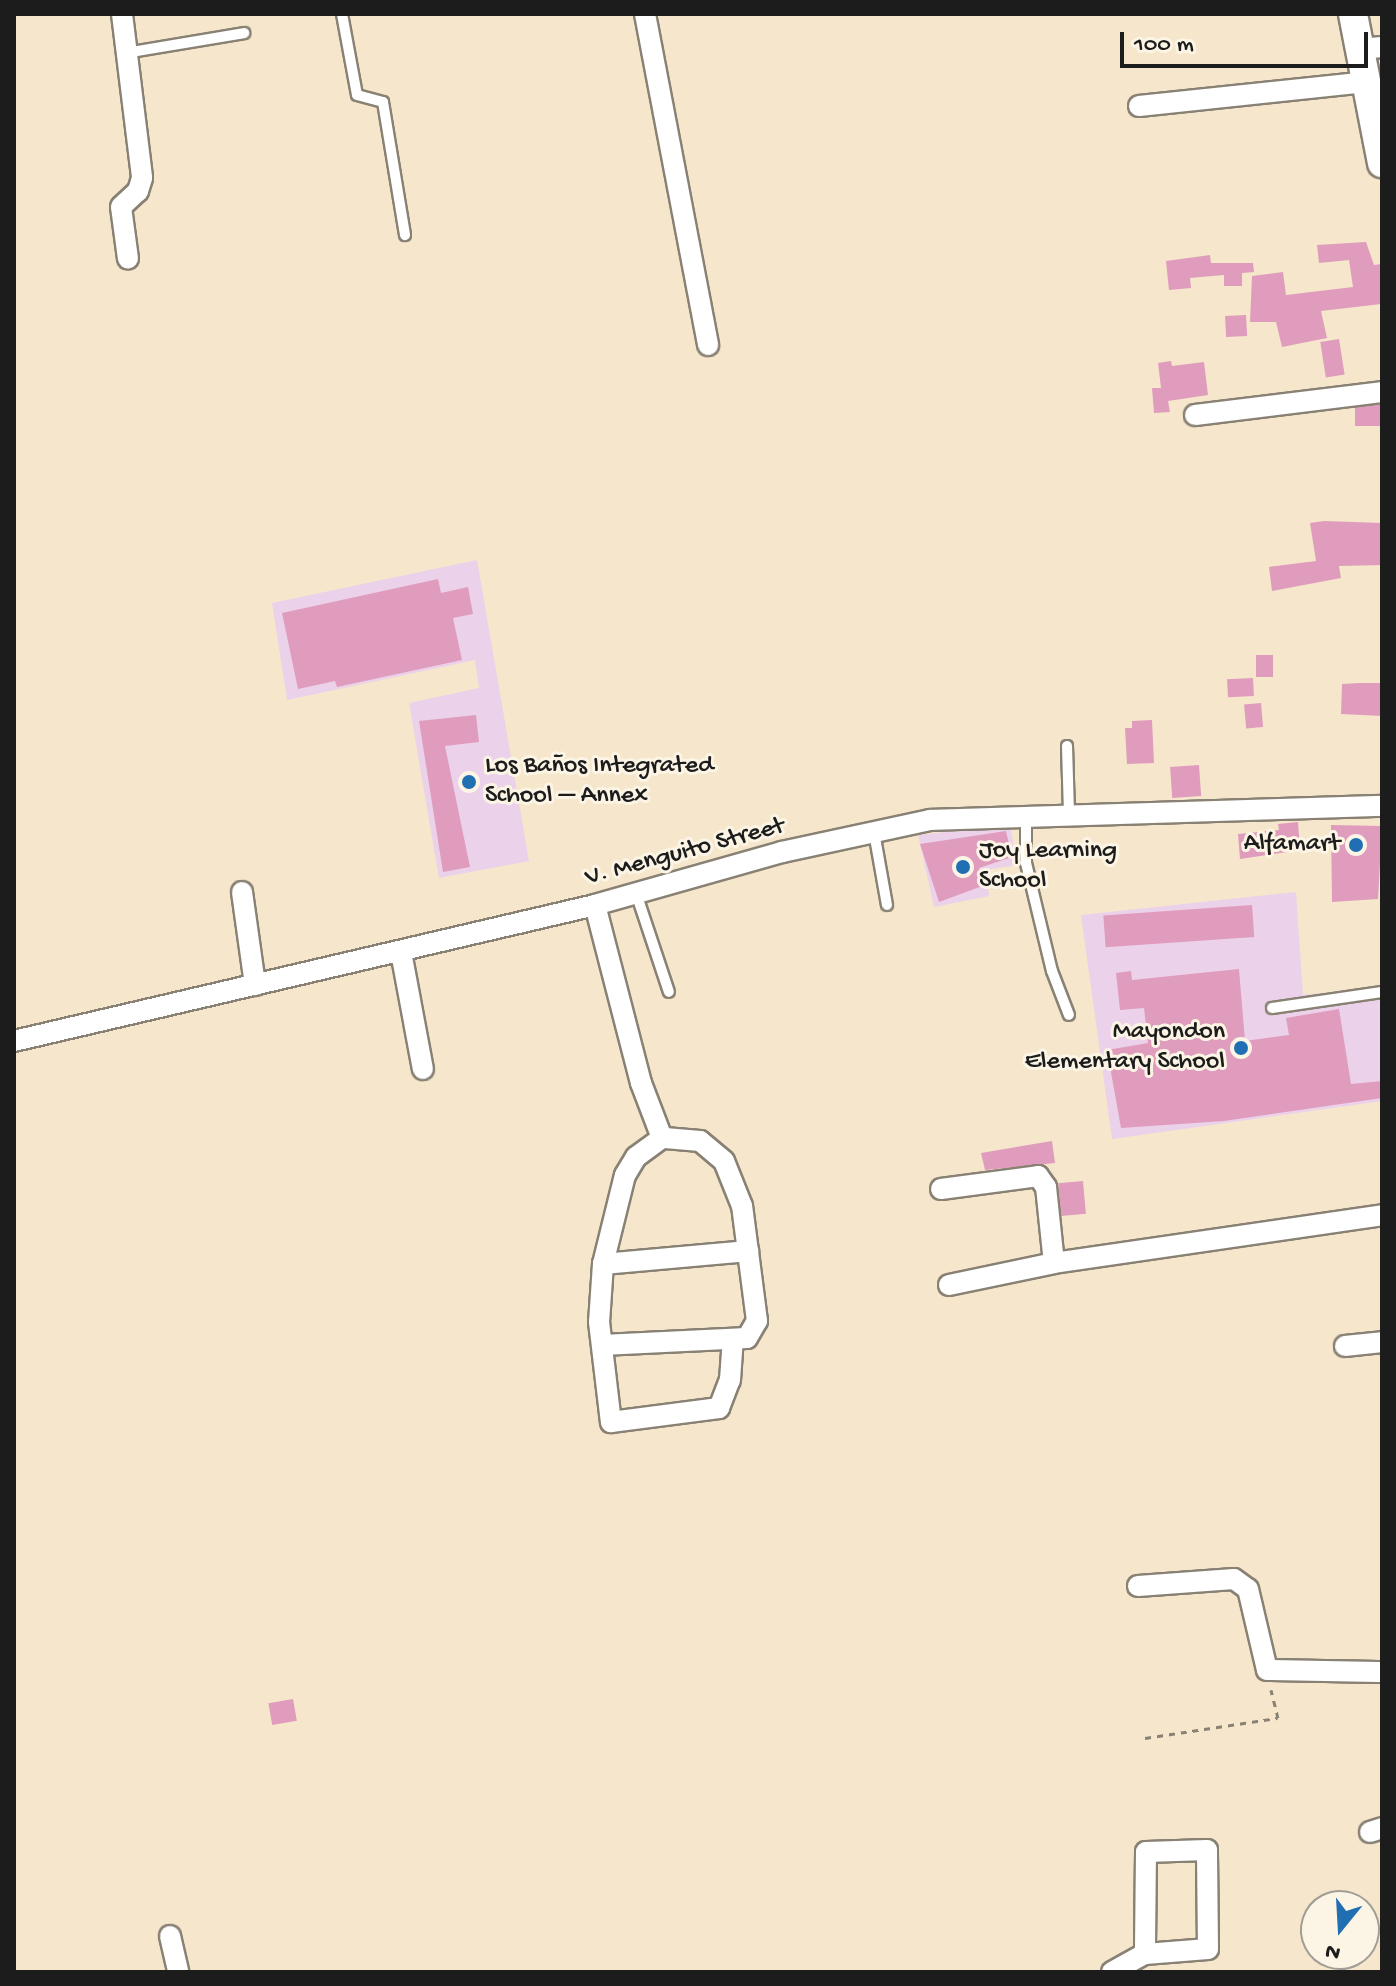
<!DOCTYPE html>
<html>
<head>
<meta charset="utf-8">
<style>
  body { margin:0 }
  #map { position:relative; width:1396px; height:1986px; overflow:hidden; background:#f5e6cc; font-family:"Gochi Hand",sans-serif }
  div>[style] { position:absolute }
  .built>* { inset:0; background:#ecd1ea }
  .building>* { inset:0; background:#df9cbd; transform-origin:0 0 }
  .path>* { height:3px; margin-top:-1.5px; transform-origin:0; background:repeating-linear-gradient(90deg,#888174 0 6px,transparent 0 12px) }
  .roads { filter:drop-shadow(2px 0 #888174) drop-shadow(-2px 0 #888174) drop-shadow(0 2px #888174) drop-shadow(0 -2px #888174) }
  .lane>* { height:10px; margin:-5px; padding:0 5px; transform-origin:5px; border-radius:5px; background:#fff }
  .street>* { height:20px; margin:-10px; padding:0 10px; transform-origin:10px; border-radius:10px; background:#fff }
  .secondary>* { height:28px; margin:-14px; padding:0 14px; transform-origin:14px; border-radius:14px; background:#fff }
  .dots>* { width:22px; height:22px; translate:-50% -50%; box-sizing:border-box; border:4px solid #fcf5e5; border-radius:50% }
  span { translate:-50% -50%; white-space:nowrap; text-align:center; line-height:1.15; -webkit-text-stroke:6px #fcf5e5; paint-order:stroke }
  .poi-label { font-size:26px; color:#1c1c1c }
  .left { translate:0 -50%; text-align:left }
  .right { translate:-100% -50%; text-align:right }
  .street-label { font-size:26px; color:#1c1c1c }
  .frame { position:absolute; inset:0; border:16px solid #1c1c1c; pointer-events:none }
  .north { position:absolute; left:1300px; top:1890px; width:80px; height:80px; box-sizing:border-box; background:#fcf5e5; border:2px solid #a29e95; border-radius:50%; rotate:198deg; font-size:22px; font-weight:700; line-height:32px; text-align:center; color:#1c1c1c }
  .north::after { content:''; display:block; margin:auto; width:28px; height:36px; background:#1f6fb2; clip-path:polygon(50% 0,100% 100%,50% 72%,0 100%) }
  .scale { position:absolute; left:1120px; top:32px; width:248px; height:36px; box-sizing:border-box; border:4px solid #1c1c1c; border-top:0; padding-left:10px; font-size:24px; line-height:28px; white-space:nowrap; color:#1c1c1c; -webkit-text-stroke:6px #fcf5e5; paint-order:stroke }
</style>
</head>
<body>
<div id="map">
  <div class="built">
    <i style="clip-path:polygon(477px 560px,529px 861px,439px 878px,409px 703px,479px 688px,475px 660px,287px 700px,272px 603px)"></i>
    <i style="clip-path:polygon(1010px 825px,1017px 865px,986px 870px,989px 896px,934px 907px,918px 835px)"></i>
    <i style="clip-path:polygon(1296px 892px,1303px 995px,1382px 987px,1382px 1101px,1112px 1139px,1081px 915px)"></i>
  </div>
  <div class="building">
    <i style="clip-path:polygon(1366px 242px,1374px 265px,1382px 264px,1381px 304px,1321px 311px,1327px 338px,1282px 347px,1276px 322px,1250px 322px,1252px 276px,1283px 272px,1286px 295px,1353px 287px,1349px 260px,1319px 263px,1317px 245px)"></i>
    <i style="clip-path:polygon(1210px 255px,1211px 263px,1253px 263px,1254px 272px,1242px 273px,1242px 286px,1224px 286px,1224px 275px,1190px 278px,1191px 288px,1169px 290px,1166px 261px)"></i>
    <i style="left:1246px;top:315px;width:21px;height:21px;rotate:87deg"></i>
    <i style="left:1339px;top:339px;width:36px;height:19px;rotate:81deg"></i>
    <i style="clip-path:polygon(1171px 361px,1172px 366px,1204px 362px,1208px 395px,1168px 401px,1170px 412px,1154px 413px,1152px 388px,1161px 388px,1158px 363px)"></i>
    <i style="left:1382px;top:405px;width:21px;height:27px;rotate:90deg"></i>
    <i style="clip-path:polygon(1324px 521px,1382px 523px,1382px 565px,1339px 566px,1341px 578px,1272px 591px,1269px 567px,1316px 561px,1310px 523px)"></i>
    <i style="clip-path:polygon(438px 579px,441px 593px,468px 587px,473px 614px,453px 618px,462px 660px,337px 687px,335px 681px,298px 689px,282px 613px)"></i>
    <i style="left:1256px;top:655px;width:17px;height:22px"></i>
    <i style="left:1253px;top:678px;width:18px;height:26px;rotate:87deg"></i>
    <i style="clip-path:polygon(1360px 683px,1382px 683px,1382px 716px,1341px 714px,1342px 684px)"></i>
    <i style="left:1261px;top:703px;width:24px;height:17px;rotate:85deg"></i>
    <i style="clip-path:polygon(476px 715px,479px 742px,445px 746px,470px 867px,443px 872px,419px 721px)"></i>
    <i style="clip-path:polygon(1152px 720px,1154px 763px,1127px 764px,1125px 728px,1132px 728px,1132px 721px)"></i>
    <i style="left:1199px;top:765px;width:31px;height:29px;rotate:86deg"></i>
    <i style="clip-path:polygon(1298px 822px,1300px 850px,1240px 859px,1238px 834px,1279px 830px,1278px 824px)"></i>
    <i style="clip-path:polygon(1331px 825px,1382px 826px,1378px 899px,1332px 902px)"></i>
    <i style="clip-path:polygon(1006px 831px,1012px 857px,979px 868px,985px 885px,939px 902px,920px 844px)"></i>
    <i style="left:1252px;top:905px;width:32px;height:149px;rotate:86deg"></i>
    <i style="clip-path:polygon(1239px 969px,1245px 1041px,1289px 1035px,1286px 1018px,1339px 1009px,1351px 1084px,1382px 1081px,1382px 1098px,1224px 1121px,1121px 1128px,1107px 1050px,1148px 1043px,1144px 1008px,1120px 1010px,1116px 973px,1131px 971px,1132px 980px)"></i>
    <i style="clip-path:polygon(1052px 1141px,1055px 1163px,985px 1170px,981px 1153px)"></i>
    <i style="left:1083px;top:1181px;width:33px;height:25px;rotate:85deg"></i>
    <i style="left:293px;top:1699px;width:22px;height:25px;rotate:80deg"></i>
  </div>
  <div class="path">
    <i style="left:1145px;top:1738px;width:134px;rotate:-8.6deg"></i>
    <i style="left:1278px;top:1718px;width:29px;rotate:-104deg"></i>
  </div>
  <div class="roads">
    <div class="lane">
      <i style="left:342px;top:14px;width:82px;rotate:79.5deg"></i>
      <i style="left:357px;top:95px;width:27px;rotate:15deg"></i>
      <i style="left:383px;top:102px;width:135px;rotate:80.6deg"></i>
      <i style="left:125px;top:53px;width:121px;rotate:-9.5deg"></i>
      <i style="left:1067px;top:746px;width:67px;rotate:88.3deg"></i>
      <i style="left:1026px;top:816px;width:47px;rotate:90deg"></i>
      <i style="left:1026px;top:863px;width:111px;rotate:76.5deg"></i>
      <i style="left:1052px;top:971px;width:47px;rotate:68.9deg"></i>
      <i style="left:874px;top:832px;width:74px;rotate:79.9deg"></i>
      <i style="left:636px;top:893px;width:104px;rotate:71.6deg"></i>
      <i style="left:1272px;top:1008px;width:111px;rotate:-8.3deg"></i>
    </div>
    <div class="street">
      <i style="left:122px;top:14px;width:165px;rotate:83deg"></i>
      <i style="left:142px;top:178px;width:14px;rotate:107deg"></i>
      <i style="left:138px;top:191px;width:23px;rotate:137deg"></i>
      <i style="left:121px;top:207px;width:52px;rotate:82.3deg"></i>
      <i style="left:645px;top:14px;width:337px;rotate:79.2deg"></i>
      <i style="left:1360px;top:49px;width:22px;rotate:-5deg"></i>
      <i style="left:1139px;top:106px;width:228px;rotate:-6deg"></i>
      <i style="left:1195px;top:415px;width:188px;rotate:-7deg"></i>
      <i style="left:242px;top:892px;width:94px;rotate:82deg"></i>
      <i style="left:595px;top:905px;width:184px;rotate:75.5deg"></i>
      <i style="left:641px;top:1083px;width:59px;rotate:69.1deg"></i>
      <i style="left:662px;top:1138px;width:32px;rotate:144deg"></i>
      <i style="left:636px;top:1157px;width:21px;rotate:121deg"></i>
      <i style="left:625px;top:1175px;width:92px;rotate:103.9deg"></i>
      <i style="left:603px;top:1264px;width:58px;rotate:93.9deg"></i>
      <i style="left:599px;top:1322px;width:101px;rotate:83.2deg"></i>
      <i style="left:611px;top:1422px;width:109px;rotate:-7.4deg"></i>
      <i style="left:719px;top:1408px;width:30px;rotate:-69deg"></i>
      <i style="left:730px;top:1380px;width:39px;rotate:-86deg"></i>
      <i style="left:401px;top:952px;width:119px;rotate:79.4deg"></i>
      <i style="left:14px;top:1041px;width:597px;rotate:-13.17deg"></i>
      <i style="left:595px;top:905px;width:194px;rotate:-15.8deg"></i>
      <i style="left:782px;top:852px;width:151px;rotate:-12.2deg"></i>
      <i style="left:930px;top:820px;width:452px;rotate:-1.8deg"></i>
      <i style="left:941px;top:1189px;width:98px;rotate:-7.6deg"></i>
      <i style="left:1038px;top:1176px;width:14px;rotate:54deg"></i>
      <i style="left:1046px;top:1187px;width:76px;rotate:84deg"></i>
      <i style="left:603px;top:1264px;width:146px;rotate:-5.1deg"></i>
      <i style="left:949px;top:1285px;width:107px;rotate:-11.8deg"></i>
      <i style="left:1054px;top:1263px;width:331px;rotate:-8.3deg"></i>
      <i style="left:602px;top:1345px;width:145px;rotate:-2.8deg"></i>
      <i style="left:747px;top:1338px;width:20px;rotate:-60deg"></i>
      <i style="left:757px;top:1321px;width:116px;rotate:-97.4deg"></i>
      <i style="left:742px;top:1206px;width:48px;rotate:-111.8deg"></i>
      <i style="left:724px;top:1161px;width:31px;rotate:-140deg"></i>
      <i style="left:700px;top:1141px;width:38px;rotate:-175deg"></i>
      <i style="left:1345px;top:1346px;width:37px;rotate:-6deg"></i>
      <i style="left:1138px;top:1586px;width:96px;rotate:-4.2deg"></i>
      <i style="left:1234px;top:1579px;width:17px;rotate:36deg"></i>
      <i style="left:1248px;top:1589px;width:83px;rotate:76.8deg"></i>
      <i style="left:1267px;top:1670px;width:115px;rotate:1deg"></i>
      <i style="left:1370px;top:1832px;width:13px;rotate:-18deg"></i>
      <i style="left:170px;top:1936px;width:37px;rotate:77deg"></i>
      <i style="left:1112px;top:1972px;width:38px;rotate:-29deg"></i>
      <i style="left:1145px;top:1954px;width:63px;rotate:-4.5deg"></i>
      <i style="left:1208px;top:1949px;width:99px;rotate:-90.6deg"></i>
      <i style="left:1207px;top:1850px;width:61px;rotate:178.1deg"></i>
      <i style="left:1146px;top:1852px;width:102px;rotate:90.6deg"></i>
    </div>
    <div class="secondary">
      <i style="left:1353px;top:14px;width:152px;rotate:79deg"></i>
    </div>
  </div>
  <div class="dots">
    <i style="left:469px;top:782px;background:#1f6fb2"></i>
    <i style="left:1356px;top:845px;background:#1f6fb2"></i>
    <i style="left:963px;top:867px;background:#1f6fb2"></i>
    <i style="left:1241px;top:1048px;background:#1f6fb2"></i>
  </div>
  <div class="poi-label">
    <span class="left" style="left:485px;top:782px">Los Baños Integrated<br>School – Annex</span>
    <span class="right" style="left:1340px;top:845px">Alfamart</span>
    <span class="left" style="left:979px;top:867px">Joy Learning<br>School</span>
    <span class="right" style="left:1225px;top:1048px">Mayondon<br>Elementary School</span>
  </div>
  <div class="street-label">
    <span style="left:685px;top:853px;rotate:-15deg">V. Menguito Street</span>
  </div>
  <div class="frame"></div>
  <div class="north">N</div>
  <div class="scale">100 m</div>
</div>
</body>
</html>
